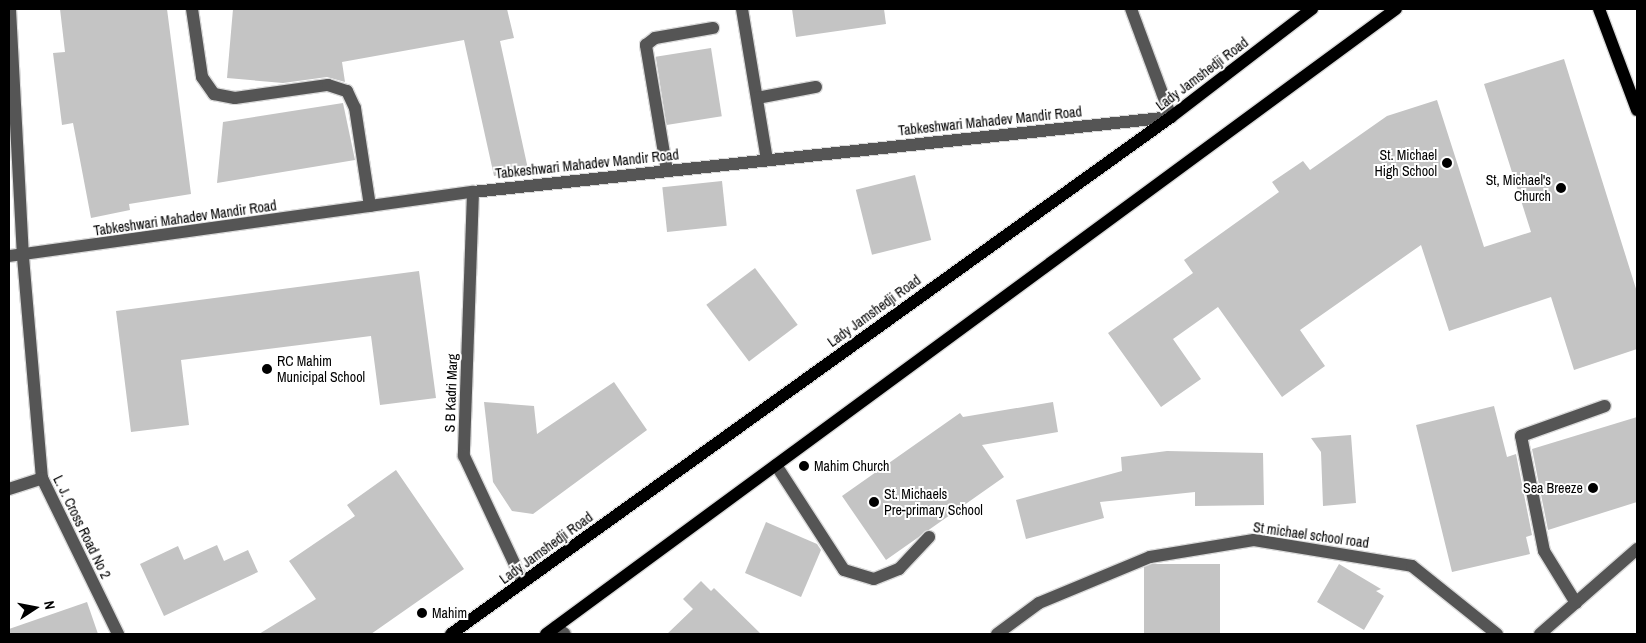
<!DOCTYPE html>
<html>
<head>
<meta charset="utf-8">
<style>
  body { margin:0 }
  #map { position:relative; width:1646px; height:643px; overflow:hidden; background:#fff; font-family:"Archivo Narrow",sans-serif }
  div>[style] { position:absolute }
  .building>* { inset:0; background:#c4c4c4; transform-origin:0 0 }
  .roads { filter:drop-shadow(1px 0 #dbdbdb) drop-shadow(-1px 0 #dbdbdb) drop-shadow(0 1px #dbdbdb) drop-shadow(0 -1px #dbdbdb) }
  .minor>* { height:12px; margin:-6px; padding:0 6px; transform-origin:6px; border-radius:6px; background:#555 }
  .major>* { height:12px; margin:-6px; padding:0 6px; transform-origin:6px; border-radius:6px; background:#000 }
  .dots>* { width:14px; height:14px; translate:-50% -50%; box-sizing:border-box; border:2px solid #fff; border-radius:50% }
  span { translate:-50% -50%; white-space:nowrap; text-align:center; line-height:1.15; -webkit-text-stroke:4px #fff; paint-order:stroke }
  .street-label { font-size:14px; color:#000 }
  .poi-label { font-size:14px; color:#000 }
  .right { translate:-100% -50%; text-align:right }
  .left { translate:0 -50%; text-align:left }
  .frame { position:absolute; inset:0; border:10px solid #000; pointer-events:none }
  .north { position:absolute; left:10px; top:583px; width:50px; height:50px; -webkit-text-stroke:4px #fff; paint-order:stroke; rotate:79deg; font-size:14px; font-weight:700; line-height:20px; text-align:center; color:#000 }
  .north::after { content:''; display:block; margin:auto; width:18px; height:22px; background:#000; clip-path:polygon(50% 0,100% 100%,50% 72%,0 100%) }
</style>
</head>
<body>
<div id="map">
  <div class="building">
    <i style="clip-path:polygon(60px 9px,167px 9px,191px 194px,129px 204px,130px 210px,91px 218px,73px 123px,62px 125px,53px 53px,65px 52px)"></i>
    <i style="clip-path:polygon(233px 9px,507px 9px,514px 38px,500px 41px,528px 169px,494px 176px,464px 40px,342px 62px,345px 82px,327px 77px,283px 83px,227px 78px)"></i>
    <i style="clip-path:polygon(792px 9px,884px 9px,886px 24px,796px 37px)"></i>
    <i style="left:711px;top:48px;width:69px;height:56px;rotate:81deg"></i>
    <i style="clip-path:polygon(1564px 59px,1637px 292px,1637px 349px,1574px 370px,1551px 297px,1449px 331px,1421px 245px,1300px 330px,1325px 366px,1282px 397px,1218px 307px,1173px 339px,1201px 379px,1161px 407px,1108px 333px,1193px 273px,1184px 260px,1279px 192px,1272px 182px,1303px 161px,1310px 170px,1387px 116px,1437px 100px,1484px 247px,1531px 232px,1484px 84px)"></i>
    <i style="clip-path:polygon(343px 103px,355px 160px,217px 183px,223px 122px)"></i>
    <i style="left:915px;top:175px;width:67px;height:61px;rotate:76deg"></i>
    <i style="left:722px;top:181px;width:45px;height:60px;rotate:84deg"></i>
    <i style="left:755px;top:268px;width:71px;height:61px;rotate:53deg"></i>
    <i style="clip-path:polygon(419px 271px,436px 398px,380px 405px,371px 336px,181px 360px,189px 425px,131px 432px,116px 311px)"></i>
    <i style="clip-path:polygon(614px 382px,647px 430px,533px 514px,512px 511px,493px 482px,484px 402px,534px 406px,537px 434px)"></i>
    <i style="clip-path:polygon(1053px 402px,1058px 432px,982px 445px,1004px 477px,886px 560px,842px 496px,960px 413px,963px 417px)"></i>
    <i style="clip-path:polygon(1494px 406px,1507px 457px,1516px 454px,1532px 535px,1526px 537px,1530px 554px,1452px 572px,1416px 425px)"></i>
    <i style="clip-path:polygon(1637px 417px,1637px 502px,1548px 530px,1532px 449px)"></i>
    <i style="clip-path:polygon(1351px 435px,1356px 503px,1323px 506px,1321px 452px,1311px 438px)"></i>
    <i style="clip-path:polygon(1167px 451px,1263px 453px,1264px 505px,1195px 506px,1195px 492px,1100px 502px,1104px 518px,1026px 539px,1016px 500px,1122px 471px,1121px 457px)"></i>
    <i style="clip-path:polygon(396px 470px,464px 569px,371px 634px,259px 634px,316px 599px,289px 561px,355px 516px,347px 505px)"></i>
    <i style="clip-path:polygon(766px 522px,817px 544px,821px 550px,801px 597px,745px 573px)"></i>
    <i style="clip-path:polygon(217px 545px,224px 561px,248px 550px,258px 572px,164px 616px,140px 564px,178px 546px,184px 560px)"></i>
    <i style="left:1220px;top:564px;width:70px;height:76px;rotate:90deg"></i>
    <i style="clip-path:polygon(1339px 564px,1381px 589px,1376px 591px,1384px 596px,1364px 630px,1317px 602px)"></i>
    <i style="clip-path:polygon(701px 581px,711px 591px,714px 588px,761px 634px,667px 634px,693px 609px,683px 599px)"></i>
    <i style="clip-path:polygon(87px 602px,98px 634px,9px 634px,9px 629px)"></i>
  </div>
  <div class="roads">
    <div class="minor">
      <i style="left:10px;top:9px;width:248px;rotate:87deg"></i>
      <i style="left:23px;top:257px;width:222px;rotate:85.1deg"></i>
      <i style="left:42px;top:478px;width:174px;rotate:64deg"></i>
      <i style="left:192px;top:9px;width:69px;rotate:81.6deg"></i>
      <i style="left:202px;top:77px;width:21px;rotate:55deg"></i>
      <i style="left:214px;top:94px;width:21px;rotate:11deg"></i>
      <i style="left:235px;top:98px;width:94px;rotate:-8deg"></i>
      <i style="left:328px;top:85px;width:20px;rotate:18deg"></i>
      <i style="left:347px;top:91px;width:19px;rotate:65deg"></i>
      <i style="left:355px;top:108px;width:99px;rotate:81.3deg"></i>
      <i style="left:742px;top:9px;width:153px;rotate:80.6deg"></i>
      <i style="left:757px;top:98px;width:60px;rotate:-10.6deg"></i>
      <i style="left:667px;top:171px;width:128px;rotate:-99.5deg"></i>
      <i style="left:646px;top:45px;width:11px;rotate:-38deg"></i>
      <i style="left:655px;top:38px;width:59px;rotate:-9.8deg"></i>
      <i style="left:473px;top:192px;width:264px;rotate:92deg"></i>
      <i style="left:464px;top:456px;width:139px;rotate:64.9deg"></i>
      <i style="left:9px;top:256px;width:468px;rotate:-7.9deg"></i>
      <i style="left:473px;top:192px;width:702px;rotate:-6.13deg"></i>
      <i style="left:1171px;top:117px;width:115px;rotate:-110.3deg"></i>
      <i style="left:776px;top:465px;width:125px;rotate:57.1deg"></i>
      <i style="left:844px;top:570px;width:31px;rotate:17deg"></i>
      <i style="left:874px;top:579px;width:27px;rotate:-22deg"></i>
      <i style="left:899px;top:569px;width:44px;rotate:-46.8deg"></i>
      <i style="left:9px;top:489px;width:35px;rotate:-18deg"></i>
      <i style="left:1576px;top:603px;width:61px;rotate:-121.6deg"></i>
      <i style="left:1544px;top:551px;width:117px;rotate:-101.3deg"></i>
      <i style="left:1521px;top:436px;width:89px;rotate:-19.7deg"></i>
      <i style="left:556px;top:627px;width:11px;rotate:38deg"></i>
      <i style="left:997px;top:634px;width:52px;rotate:-36.4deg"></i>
      <i style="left:1039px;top:603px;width:120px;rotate:-22.5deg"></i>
      <i style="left:1150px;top:557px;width:105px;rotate:-9.3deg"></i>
      <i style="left:1254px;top:540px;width:160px;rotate:9.3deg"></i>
      <i style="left:1412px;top:566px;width:109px;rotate:38.7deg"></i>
      <i style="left:1540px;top:634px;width:129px;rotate:-41.2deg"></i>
    </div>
    <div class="major">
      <i style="left:1599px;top:9px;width:108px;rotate:69.4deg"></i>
      <i style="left:451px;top:634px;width:886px;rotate:-35.68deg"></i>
      <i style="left:1171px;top:117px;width:178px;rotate:-37.5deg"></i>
      <i style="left:546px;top:634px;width:1055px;rotate:-36.33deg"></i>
    </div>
  </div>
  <div class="dots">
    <i style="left:1447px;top:163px;background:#000"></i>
    <i style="left:1561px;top:188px;background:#000"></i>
    <i style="left:267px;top:369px;background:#000"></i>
    <i style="left:804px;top:466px;background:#000"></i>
    <i style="left:1593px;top:488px;background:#000"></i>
    <i style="left:874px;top:502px;background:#000"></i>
    <i style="left:422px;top:613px;background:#000"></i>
  </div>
  <div class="street-label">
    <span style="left:1202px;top:74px;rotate:-37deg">Lady Jamshedji Road</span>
    <span style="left:990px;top:121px;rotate:-6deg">Tabkeshwari Mahadev Mandir Road</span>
    <span style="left:587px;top:164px;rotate:-6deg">Tabkeshwari Mahadev Mandir Road</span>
    <span style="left:185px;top:218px;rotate:-8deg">Tabkeshwari Mahadev Mandir Road</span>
    <span style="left:874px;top:311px;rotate:-36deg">Lady Jamshedji Road</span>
    <span style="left:451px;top:393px;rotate:-88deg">S B Kadri Marg</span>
    <span style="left:82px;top:527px;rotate:64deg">L. J. Cross Road No 2</span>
    <span style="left:1311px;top:535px;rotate:8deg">St michael school road</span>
    <span style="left:546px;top:548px;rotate:-36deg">Lady Jamshedji Road</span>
  </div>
  <div class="poi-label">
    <span class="right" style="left:1437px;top:163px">St. Michael<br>High School</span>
    <span class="right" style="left:1551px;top:188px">St, Michael's<br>Church</span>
    <span class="left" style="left:277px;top:369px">RC Mahim<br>Municipal School</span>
    <span class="left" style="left:814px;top:466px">Mahim Church</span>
    <span class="right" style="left:1583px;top:488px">Sea Breeze</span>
    <span class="left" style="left:884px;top:502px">St. Michaels<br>Pre-primary School</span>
    <span class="left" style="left:432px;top:613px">Mahim</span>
  </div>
  <div class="frame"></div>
  <div class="north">N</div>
</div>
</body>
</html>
